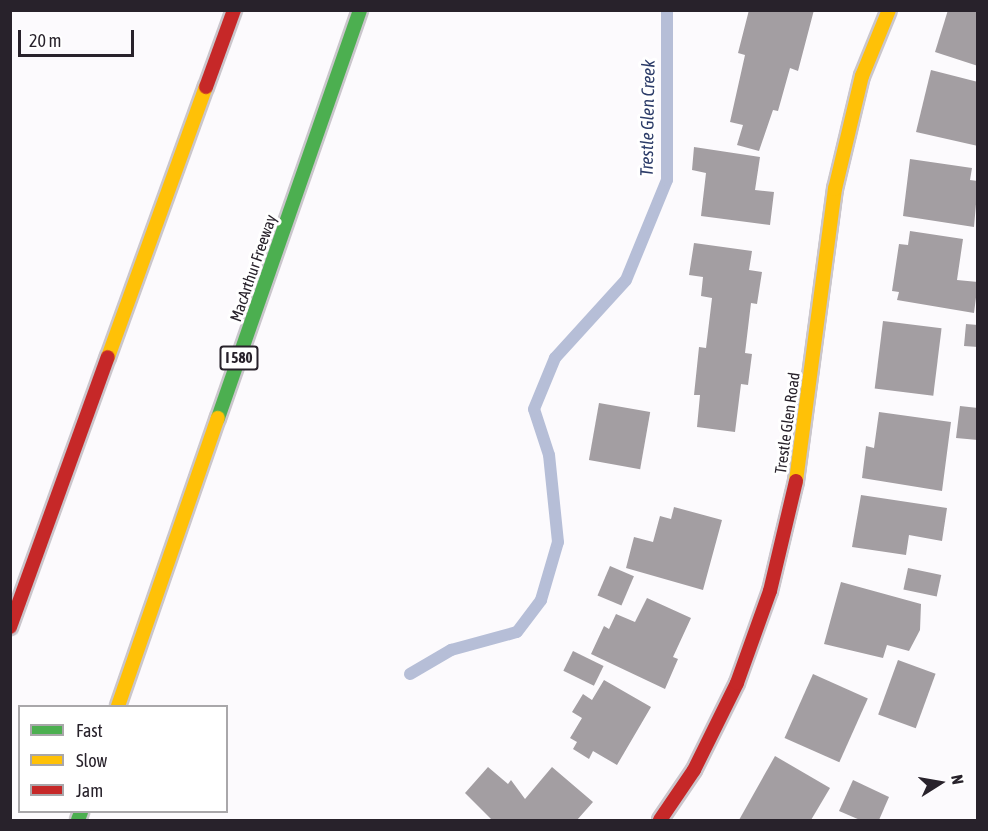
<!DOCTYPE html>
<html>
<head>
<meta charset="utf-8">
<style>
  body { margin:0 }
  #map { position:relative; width:988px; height:831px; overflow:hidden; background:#fcfafd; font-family:"Asap Condensed",sans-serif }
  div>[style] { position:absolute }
  .stream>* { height:12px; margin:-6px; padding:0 6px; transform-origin:6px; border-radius:6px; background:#b6bed7 }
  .building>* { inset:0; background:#a39ea2; transform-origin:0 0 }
  .roads { filter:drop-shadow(2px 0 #cac6cc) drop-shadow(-2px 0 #cac6cc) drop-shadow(0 2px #cac6cc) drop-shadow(0 -2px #cac6cc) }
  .fast>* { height:14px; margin:-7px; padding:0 7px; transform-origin:7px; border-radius:7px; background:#4caf50 }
  .slow>* { height:14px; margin:-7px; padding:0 7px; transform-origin:7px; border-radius:7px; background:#ffc107 }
  .jam>* { height:14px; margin:-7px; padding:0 7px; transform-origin:7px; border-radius:7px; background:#c62828 }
  span { translate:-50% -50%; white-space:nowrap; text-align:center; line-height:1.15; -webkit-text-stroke:6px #fff; paint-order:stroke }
  .shield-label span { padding:2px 4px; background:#fff; border:2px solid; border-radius:4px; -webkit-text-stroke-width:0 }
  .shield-label { font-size:15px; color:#28222b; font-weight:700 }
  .street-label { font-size:16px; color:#28222b }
  .water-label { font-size:18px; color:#2b3b68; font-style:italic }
  .frame { position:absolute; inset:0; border:12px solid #28222b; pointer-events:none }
  .legend { position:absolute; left:18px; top:705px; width:210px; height:108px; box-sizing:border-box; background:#fff; border:2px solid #a9a7aa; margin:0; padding:8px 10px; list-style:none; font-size:18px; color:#28222b }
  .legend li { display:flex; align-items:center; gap:12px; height:30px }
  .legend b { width:30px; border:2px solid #a9a7aa }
  .north { position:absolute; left:910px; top:753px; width:60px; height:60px; -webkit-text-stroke:4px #fff; paint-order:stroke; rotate:79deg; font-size:16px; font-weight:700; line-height:24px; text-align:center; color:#28222b }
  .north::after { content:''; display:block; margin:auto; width:21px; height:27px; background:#28222b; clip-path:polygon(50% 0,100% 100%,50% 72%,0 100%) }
  .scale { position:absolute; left:18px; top:30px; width:116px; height:27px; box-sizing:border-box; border:3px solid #28222b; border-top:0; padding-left:8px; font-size:18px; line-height:21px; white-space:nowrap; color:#28222b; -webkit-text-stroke:4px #fff; paint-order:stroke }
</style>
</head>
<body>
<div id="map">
  <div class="stream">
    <i style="left:410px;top:674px;width:48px;rotate:-30.3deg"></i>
    <i style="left:451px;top:650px;width:68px;rotate:-15.3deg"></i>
    <i style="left:517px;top:632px;width:40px;rotate:-53deg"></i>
    <i style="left:541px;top:600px;width:60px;rotate:-73.7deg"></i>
    <i style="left:558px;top:542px;width:87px;rotate:-95.9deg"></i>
    <i style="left:549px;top:455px;width:48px;rotate:-108.1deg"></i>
    <i style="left:534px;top:409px;width:55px;rotate:-67.6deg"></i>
    <i style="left:555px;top:358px;width:105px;rotate:-47.7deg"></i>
    <i style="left:626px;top:280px;width:108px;rotate:-67.7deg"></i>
    <i style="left:667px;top:180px;width:170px;rotate:-90deg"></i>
  </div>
  <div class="building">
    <i style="clip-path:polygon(749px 10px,814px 10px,798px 71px,790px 68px,778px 111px,773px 110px,759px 151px,737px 145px,743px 125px,730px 122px,745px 55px,738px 53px)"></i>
    <i style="clip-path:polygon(948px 10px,978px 10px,978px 66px,935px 52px)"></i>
    <i style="clip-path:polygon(931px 70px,978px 82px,978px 146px,916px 132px)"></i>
    <i style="clip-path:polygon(694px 147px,760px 157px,755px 190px,774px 192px,770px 225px,701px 216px,706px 173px,692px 170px)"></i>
    <i style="clip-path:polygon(910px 159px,972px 168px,970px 180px,978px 181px,974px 227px,903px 216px)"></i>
    <i style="clip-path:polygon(910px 231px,963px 239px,957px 280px,978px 282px,974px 313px,897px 300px,899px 292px,892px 291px,899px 244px,908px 245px)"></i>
    <i style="clip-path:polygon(694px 243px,752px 251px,749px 270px,762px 272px,757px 304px,751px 303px,745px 353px,752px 354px,748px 385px,741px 384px,735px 432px,697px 427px,700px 395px,694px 395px,699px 347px,706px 348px,712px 298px,701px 296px,703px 277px,689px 275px)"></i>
    <i style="left:883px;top:321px;width:59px;height:68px;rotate:7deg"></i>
    <i style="clip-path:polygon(966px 324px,978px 325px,978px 347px,964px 346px)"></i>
    <i style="left:599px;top:403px;width:52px;height:58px;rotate:10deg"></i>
    <i style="clip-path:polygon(960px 406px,978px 408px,978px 440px,956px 438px)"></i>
    <i style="clip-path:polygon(879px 412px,951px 422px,942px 491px,862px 478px,866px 446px,874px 448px)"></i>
    <i style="clip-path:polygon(861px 495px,947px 508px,942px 541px,909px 535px,906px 555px,852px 547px)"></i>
    <i style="clip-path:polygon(674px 507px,722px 520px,703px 590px,626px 568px,634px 537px,653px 542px,660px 516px,671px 519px)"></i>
    <i style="left:610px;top:566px;width:26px;height:32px;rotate:23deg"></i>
    <i style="left:908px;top:568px;width:34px;height:22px;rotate:12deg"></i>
    <i style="clip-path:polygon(841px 582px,921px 604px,920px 630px,909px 651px,887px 645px,883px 658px,824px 644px)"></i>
    <i style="clip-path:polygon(647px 598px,691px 618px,673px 657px,678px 659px,665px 689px,591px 654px,604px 626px,609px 629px,616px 614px,635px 622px)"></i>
    <i style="left:573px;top:651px;width:34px;height:22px;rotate:26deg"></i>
    <i style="left:898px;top:660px;width:40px;height:58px;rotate:20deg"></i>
    <i style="left:813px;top:674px;width:60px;height:70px;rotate:24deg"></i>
    <i style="clip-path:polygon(604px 680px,651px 707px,617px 765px,593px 751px,589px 759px,573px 749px,577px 742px,570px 738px,582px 718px,572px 712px,583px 694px,592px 700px)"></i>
    <i style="clip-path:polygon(775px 756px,830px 788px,811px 820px,739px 820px)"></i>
    <i style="clip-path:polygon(488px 767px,508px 784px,511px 780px,525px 799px,552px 767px,593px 802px,577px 820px,492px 820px,465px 793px)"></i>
    <i style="clip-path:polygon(853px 780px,889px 797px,879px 820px,860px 820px,839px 811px)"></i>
  </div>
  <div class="roads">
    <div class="fast">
      <i style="left:218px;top:418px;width:432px;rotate:-70.8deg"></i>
      <i style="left:78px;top:820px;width:9px;rotate:-69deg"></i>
    </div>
    <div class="slow">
      <i style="left:108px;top:357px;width:287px;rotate:-70.1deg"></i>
      <i style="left:796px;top:481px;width:295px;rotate:-82.4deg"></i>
      <i style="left:835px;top:189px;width:116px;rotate:-76.6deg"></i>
      <i style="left:862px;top:76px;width:71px;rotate:-67.8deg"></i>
      <i style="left:118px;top:706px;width:305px;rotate:-70.9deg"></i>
    </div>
    <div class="jam">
      <i style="left:206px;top:87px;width:82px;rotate:-70deg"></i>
      <i style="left:10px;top:627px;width:287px;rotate:-70.1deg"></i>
      <i style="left:660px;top:820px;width:60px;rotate:-55.8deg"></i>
      <i style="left:694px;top:770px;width:97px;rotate:-63.7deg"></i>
      <i style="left:737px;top:683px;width:98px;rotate:-70.3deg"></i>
      <i style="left:770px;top:591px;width:113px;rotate:-76.7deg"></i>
    </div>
  </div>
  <div class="shield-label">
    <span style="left:239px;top:358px">I 580</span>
  </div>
  <div class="street-label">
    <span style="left:253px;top:268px;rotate:-71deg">MacArthur Freeway</span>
    <span style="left:787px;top:423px;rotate:-82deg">Trestle Glen Road</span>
  </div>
  <div class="water-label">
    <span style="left:648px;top:118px;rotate:-89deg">Trestle Glen Creek</span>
  </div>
  <div class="frame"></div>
  <ul class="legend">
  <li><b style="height:8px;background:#4caf50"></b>Fast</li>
  <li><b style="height:8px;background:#ffc107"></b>Slow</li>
  <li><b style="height:8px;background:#c62828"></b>Jam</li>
  </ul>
  <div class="north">N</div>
  <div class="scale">20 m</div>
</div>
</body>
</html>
